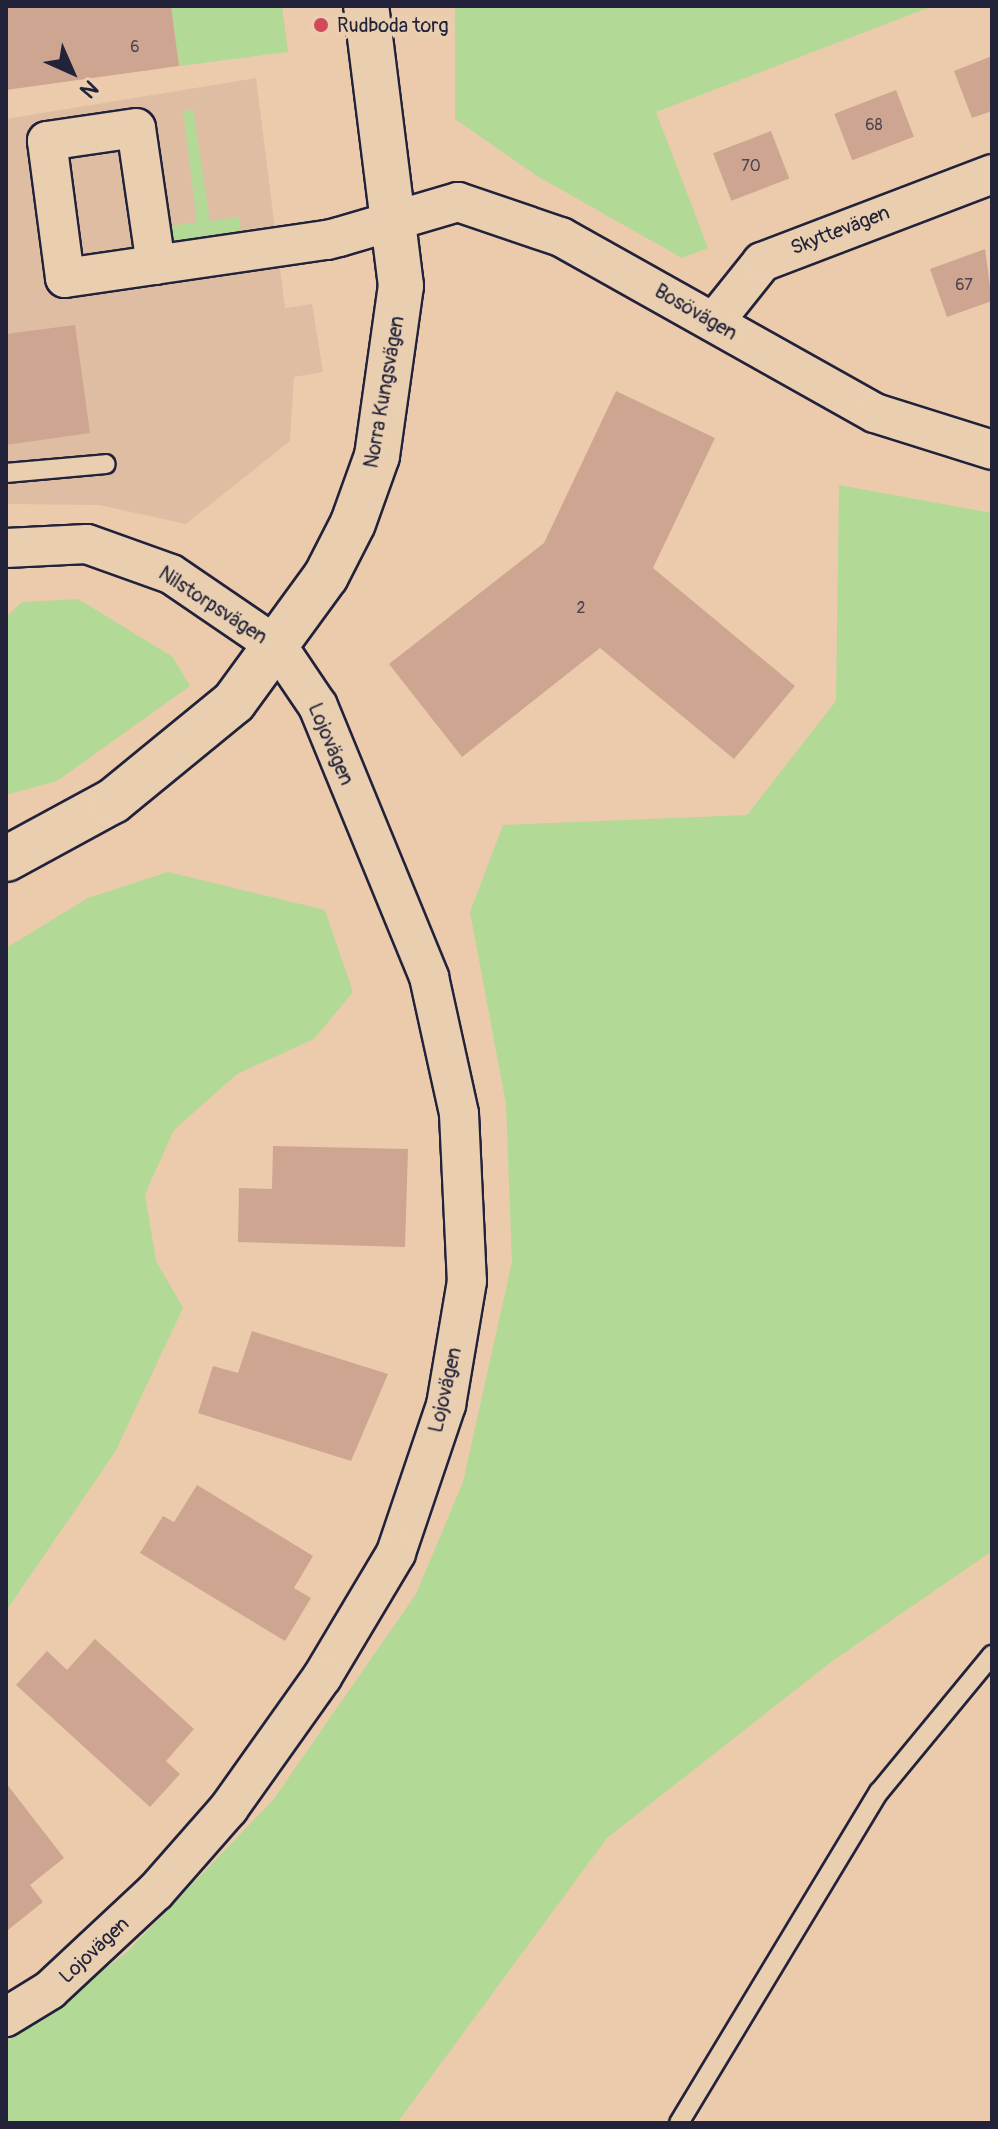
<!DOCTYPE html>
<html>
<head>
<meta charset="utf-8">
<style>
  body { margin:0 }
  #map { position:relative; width:998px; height:2129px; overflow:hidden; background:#eccbac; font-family:Pangolin,sans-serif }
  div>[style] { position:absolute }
  .built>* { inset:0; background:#dfbda2 }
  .green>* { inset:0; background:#b2d996 }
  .building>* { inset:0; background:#cea591; transform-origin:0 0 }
  .roads { filter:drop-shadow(2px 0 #22223b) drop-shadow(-2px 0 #22223b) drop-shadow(0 2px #22223b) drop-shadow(0 -2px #22223b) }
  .lane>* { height:18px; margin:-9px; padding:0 9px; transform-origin:9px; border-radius:9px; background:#e9cfb0 }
  .street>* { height:38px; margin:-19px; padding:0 19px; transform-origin:19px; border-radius:19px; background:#e9cfb0 }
  .secondary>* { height:44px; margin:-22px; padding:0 22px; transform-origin:22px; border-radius:22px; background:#e9cfb0 }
  .dots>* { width:22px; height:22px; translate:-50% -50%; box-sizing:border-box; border:4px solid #e9cfb0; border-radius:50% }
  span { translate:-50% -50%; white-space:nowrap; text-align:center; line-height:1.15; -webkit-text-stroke:8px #e9cfb0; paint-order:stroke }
  .number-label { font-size:16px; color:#4d4350 }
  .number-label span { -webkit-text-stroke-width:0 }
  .poi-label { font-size:20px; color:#22223b }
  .left { translate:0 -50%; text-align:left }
  .street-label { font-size:20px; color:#22223b }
  .frame { position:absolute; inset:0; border:8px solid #22223b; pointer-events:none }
  .north { position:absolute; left:32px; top:32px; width:80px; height:80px; -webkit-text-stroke:6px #e9cfb0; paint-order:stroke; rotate:135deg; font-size:22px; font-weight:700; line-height:32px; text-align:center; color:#22223b }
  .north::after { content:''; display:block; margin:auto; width:28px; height:36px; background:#22223b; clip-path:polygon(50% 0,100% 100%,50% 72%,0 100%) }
</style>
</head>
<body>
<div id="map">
  <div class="built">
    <i style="clip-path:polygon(256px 78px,285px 308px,312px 304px,323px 372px,294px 377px,290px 441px,186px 524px,99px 505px,6px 504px,6px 119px)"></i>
  </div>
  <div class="green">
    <i style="clip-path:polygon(171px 6px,282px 6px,288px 52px,179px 66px)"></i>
    <i style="clip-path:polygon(455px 6px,933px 6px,656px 112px,708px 248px,682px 258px,537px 176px,455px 119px)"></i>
    <i style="clip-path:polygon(193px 109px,210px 221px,239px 217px,241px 234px,172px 244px,170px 226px,197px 222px,183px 111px)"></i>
    <i style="clip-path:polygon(839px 485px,992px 513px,992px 1551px,831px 1662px,607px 1838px,397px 2123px,6px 2123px,6px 2042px,127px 1952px,273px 1800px,416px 1594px,463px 1482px,512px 1262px,506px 1104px,470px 912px,503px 825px,747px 815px,836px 701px)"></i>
    <i style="clip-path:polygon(78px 599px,173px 657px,190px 686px,57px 781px,6px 795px,6px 617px,22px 602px)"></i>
    <i style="clip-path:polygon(168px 872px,325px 910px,353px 992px,314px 1039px,237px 1074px,174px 1130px,145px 1194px,156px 1261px,183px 1308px,115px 1452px,6px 1611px,6px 948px,88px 898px)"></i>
  </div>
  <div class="building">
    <i style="clip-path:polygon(6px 6px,171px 6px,179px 66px,6px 90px)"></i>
    <i style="clip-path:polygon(992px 56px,992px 111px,972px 118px,954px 71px)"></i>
    <i style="left:896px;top:90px;width:50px;height:66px;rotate:69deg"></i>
    <i style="left:771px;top:131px;width:51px;height:62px;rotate:69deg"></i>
    <i style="clip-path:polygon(985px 249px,992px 301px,947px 317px,930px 269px)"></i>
    <i style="clip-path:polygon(75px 325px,90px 433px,6px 445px,6px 334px)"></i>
    <i style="clip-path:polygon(616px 391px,715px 438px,653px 568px,795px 686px,734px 759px,600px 648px,462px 757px,389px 664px,544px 543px)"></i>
    <i style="clip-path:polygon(273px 1146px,408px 1149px,405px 1247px,238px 1242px,239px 1188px,272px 1189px)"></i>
    <i style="clip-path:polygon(252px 1331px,388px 1374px,351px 1461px,198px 1413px,213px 1366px,238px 1373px)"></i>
    <i style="clip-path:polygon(197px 1485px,313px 1556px,294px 1588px,311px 1598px,285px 1641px,140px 1553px,163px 1516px,174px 1522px)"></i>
    <i style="clip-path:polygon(95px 1639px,194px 1729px,166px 1761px,180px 1774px,150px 1807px,16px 1685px,47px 1651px,67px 1670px)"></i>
    <i style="clip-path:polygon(6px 1783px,64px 1858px,30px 1885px,43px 1902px,8px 1930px)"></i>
  </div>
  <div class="roads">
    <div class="lane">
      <i style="left:6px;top:473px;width:100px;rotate:-5.1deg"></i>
      <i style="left:679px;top:2123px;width:387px;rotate:-58.9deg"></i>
      <i style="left:879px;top:1792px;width:178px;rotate:-50.5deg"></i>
    </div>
    <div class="street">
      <i style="left:156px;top:265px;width:138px;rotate:-98.3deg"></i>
      <i style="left:136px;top:128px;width:90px;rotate:171.7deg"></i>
      <i style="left:47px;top:141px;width:138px;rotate:82.5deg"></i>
      <i style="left:65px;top:278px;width:265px;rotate:-8.3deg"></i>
      <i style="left:327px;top:240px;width:12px;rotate:-14deg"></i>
      <i style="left:339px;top:237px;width:124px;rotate:-16.4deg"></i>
      <i style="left:458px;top:202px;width:109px;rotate:18.8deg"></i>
      <i style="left:561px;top:237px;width:360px;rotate:29.3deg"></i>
      <i style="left:875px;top:413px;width:123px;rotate:17.5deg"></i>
      <i style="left:714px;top:322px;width:77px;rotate:-51.3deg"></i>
      <i style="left:762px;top:262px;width:246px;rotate:-20.9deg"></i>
      <i style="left:6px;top:548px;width:81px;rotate:-2.8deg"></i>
      <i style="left:87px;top:544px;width:89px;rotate:19.7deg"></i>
      <i style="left:171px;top:574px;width:130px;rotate:34.3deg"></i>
      <i style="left:278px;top:647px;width:71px;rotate:55.9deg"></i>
      <i style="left:318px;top:706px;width:293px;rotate:67.7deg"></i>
      <i style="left:429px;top:977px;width:140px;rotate:77.6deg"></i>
      <i style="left:459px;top:1114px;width:167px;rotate:87.3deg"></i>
      <i style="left:467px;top:1281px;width:126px;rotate:99.6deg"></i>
      <i style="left:446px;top:1405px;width:156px;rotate:108.7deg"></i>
      <i style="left:396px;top:1553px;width:144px;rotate:120.8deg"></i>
      <i style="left:322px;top:1677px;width:161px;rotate:125.4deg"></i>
      <i style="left:229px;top:1808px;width:111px;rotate:131.3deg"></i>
      <i style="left:156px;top:1891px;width:145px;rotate:137deg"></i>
      <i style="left:50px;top:1990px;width:52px;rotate:148.5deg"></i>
    </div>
    <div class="secondary">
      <i style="left:6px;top:859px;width:122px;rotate:-28.5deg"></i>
      <i style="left:113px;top:801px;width:156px;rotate:-39.3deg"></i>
      <i style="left:234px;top:702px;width:156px;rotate:-53.9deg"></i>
      <i style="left:326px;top:576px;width:59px;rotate:-63deg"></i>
      <i style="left:353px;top:523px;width:71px;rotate:-70.3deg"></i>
      <i style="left:377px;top:456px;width:172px;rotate:-82deg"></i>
      <i style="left:401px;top:286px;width:282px;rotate:-97.1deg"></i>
    </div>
  </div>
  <div class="dots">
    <i style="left:321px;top:25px;background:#d1495b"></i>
  </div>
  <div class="number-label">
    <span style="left:135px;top:47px">6</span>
    <span style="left:874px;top:125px">68</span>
    <span style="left:751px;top:166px">70</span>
    <span style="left:964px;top:285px">67</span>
    <span style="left:581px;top:608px">2</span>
  </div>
  <div class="poi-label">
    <span class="left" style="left:337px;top:25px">Rudboda torg</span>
  </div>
  <div class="street-label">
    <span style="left:840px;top:230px;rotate:-21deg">Skyttevägen</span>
    <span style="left:696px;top:312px;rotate:30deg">Bosövägen</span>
    <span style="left:384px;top:392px;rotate:-80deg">Norra Kungsvägen</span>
    <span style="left:213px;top:605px;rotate:33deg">Nilstorpsvägen</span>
    <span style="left:331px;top:744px;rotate:67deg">Lojovägen</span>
    <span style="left:445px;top:1390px;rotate:-77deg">Lojovägen</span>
    <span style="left:94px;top:1950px;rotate:-43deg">Lojovägen</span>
  </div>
  <div class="frame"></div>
  <div class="north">N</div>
</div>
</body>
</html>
